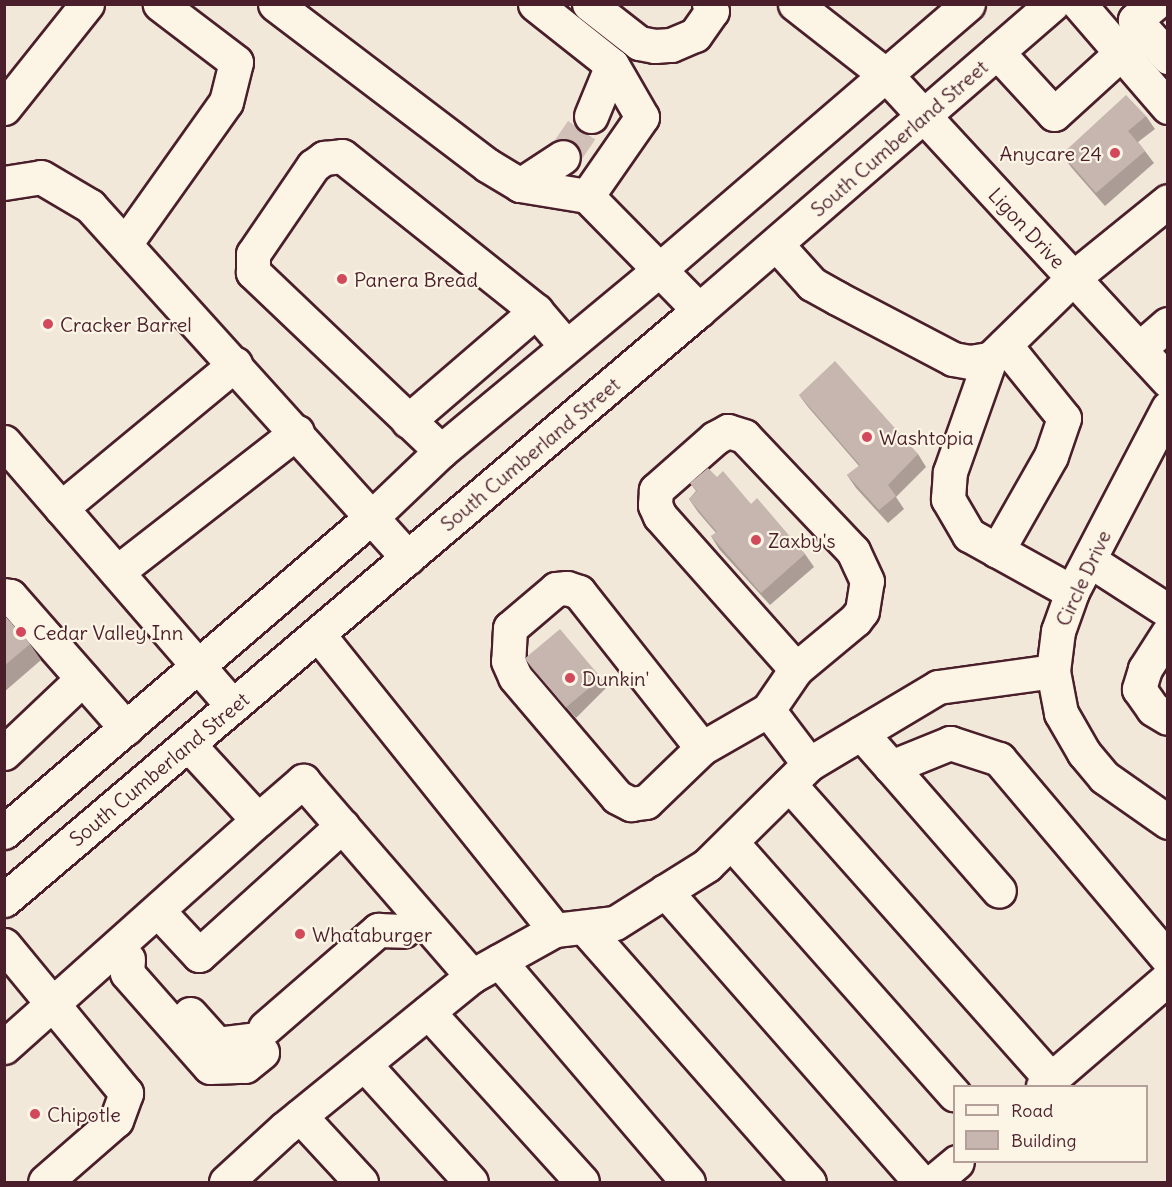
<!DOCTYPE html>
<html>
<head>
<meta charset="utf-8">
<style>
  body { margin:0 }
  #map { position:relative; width:1172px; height:1187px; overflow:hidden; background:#f1e8da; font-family:Delius,sans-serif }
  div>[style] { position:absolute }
  .minor-tunnel>* { height:33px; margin-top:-16.5px; transform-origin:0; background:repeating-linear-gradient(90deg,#d0c0b7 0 33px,transparent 0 49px) }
  .roads { filter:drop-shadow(2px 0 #4a1f2b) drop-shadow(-2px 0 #4a1f2b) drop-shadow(0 2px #4a1f2b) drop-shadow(0 -2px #4a1f2b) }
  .minor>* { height:33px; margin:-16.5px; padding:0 16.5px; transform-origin:16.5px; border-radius:16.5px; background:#fcf5e5 }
  .major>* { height:33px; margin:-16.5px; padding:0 16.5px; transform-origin:16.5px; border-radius:16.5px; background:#fcf5e5 }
  .wall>* { inset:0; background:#ab9d96 }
  .building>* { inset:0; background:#c7b6af; transform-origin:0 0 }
  .dots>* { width:16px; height:16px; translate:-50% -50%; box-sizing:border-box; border:3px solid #fcf5e5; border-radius:50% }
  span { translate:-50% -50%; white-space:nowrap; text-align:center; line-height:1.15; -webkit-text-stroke:4.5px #fcf5e5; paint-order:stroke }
  .street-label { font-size:20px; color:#4a1f2b }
  .poi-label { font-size:20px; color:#4a1f2b }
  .right { translate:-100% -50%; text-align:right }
  .left { translate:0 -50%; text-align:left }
  .frame { position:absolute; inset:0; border:6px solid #4a1f2b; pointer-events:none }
  .legend { position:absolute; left:953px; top:1085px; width:195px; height:78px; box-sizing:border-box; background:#fcf5e5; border:2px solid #b59f9b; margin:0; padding:8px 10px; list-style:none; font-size:18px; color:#4a1f2b }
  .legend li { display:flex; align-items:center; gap:12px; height:30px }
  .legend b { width:30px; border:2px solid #b59f9b }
</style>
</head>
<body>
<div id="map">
  <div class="minor-tunnel">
    <i style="left:563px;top:157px;width:50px;rotate:-55.7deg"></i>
  </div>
  <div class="roads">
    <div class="minor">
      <i style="left:275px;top:4px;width:266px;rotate:37.2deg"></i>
      <i style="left:487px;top:165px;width:39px;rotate:31deg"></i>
      <i style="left:520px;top:185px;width:68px;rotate:9.3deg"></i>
      <i style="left:587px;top:196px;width:160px;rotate:45.5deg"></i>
      <i style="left:535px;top:4px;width:98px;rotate:38.4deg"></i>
      <i style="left:612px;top:65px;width:60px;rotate:60deg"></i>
      <i style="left:642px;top:117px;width:96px;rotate:124.8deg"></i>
      <i style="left:589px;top:4px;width:63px;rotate:38deg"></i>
      <i style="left:639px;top:43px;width:16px;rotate:11deg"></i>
      <i style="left:655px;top:46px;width:16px;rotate:-4deg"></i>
      <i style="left:671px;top:45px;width:26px;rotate:-23deg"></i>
      <i style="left:695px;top:35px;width:29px;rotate:-55deg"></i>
      <i style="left:712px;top:11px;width:8px;rotate:-113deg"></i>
      <i style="left:795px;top:4px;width:115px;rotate:38deg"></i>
      <i style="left:886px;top:75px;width:416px;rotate:47.3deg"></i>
      <i style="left:1079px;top:4px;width:136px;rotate:49.2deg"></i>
      <i style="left:1154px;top:4px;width:25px;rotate:140deg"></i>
      <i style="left:1135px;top:20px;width:50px;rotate:48.3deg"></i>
      <i style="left:997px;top:52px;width:84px;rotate:47.4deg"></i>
      <i style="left:1054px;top:114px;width:91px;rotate:-42.3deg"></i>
      <i style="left:4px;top:108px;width:133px;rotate:-51.4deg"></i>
      <i style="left:591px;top:116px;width:55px;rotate:-67.6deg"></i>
      <i style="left:4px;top:183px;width:37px;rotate:-9deg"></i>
      <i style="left:41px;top:177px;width:57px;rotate:30.6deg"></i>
      <i style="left:90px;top:206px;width:474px;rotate:47.9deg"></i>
      <i style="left:520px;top:185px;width:51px;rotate:-33.1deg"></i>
      <i style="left:125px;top:244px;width:174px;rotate:-54.6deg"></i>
      <i style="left:226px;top:102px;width:41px;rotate:-76deg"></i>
      <i style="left:236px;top:62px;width:96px;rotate:-142.7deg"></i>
      <i style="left:776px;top:244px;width:54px;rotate:48deg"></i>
      <i style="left:812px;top:284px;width:29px;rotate:29deg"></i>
      <i style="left:837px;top:298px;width:131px;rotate:27.7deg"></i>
      <i style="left:953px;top:359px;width:17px;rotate:10deg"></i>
      <i style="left:970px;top:362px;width:20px;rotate:-9deg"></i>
      <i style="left:1139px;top:349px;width:38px;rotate:-41deg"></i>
      <i style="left:1168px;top:408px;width:208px;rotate:117.6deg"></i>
      <i style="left:1072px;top:592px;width:41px;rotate:109.7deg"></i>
      <i style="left:1058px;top:631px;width:40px;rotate:97.1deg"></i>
      <i style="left:1053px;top:671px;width:43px;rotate:79.2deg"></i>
      <i style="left:1061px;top:713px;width:46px;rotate:60.1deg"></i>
      <i style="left:1084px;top:753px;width:31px;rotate:50deg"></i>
      <i style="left:1104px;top:777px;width:78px;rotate:35.1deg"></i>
      <i style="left:408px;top:421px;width:169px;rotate:-40.7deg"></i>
      <i style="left:4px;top:442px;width:349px;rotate:49.1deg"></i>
      <i style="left:441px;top:451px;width:260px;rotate:-136.4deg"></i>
      <i style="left:253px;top:272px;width:18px;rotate:-90deg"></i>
      <i style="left:253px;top:254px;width:107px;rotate:-55.7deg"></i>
      <i style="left:313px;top:166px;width:14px;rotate:-36deg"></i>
      <i style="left:324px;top:158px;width:18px;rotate:-6deg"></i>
      <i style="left:342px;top:156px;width:248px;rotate:38.6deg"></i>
      <i style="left:536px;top:311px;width:46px;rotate:49.4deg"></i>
      <i style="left:61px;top:508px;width:226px;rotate:-39.6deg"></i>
      <i style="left:997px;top:551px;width:109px;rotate:-60.4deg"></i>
      <i style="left:1051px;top:456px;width:40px;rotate:-71.1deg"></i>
      <i style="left:1064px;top:418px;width:94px;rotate:-128.9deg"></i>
      <i style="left:1089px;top:560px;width:94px;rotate:32.8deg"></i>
      <i style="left:117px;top:572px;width:228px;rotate:-37.9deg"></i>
      <i style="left:1072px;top:592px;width:118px;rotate:-151deg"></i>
      <i style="left:969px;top:535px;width:42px;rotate:-120.3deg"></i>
      <i style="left:948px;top:499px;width:27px;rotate:-86deg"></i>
      <i style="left:950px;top:472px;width:120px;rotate:-70.5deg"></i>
      <i style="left:990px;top:359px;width:116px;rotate:-44.3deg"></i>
      <i style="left:1073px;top:278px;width:122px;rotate:-39deg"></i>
      <i style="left:4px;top:595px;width:6px;rotate:9deg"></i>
      <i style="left:10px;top:596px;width:176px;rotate:48.7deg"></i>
      <i style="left:1168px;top:633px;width:43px;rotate:122.6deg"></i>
      <i style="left:1145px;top:669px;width:21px;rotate:107deg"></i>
      <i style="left:1139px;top:689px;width:24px;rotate:55deg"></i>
      <i style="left:1153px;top:709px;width:17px;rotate:31deg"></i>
      <i style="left:768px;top:710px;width:50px;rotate:-55.7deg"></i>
      <i style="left:796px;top:669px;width:77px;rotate:-39.7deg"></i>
      <i style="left:855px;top:620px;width:11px;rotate:-52deg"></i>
      <i style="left:862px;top:611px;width:30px;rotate:-81deg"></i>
      <i style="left:867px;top:581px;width:33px;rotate:-115deg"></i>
      <i style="left:853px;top:551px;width:158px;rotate:-133.5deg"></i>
      <i style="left:744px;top:436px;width:17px;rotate:-163deg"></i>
      <i style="left:728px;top:431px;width:15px;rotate:152deg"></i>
      <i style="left:715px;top:438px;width:79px;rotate:138.6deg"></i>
      <i style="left:656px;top:490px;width:15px;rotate:94deg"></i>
      <i style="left:655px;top:505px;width:12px;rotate:66deg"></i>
      <i style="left:660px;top:516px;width:205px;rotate:48.4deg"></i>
      <i style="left:861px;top:733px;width:45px;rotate:48.6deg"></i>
      <i style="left:891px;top:767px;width:64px;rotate:-22.1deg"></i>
      <i style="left:950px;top:743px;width:52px;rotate:18.1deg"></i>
      <i style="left:999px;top:759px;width:262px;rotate:49.8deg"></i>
      <i style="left:188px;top:744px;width:103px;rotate:47.4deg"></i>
      <i style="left:258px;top:820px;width:60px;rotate:-40.9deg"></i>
      <i style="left:303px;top:781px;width:258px;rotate:49.1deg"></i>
      <i style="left:702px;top:748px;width:199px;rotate:-128.3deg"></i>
      <i style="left:579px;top:592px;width:13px;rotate:-162deg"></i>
      <i style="left:567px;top:588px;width:11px;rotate:175deg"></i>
      <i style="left:556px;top:589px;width:60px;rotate:139.7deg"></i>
      <i style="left:510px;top:628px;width:33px;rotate:93deg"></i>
      <i style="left:508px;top:661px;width:17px;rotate:66deg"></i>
      <i style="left:515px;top:677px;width:157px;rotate:49.6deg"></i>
      <i style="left:617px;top:797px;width:16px;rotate:27deg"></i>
      <i style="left:631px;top:804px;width:15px;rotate:-8deg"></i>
      <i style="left:646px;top:802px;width:78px;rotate:-44deg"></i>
      <i style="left:702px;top:748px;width:76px;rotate:-29.9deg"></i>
      <i style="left:768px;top:710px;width:68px;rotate:52.8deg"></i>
      <i style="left:4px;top:753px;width:108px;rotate:-43.5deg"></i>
      <i style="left:891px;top:767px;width:164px;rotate:48.9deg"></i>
      <i style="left:789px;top:784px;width:395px;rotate:48.4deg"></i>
      <i style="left:731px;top:842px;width:337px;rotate:48.5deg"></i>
      <i style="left:665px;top:891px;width:388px;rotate:48.7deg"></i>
      <i style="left:158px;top:911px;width:60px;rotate:47deg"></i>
      <i style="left:199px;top:955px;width:193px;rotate:-42.1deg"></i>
      <i style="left:584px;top:927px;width:340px;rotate:48.6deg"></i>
      <i style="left:555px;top:930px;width:60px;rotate:-6.7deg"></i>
      <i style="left:615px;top:923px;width:109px;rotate:-32.2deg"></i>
      <i style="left:707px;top:865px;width:144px;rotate:-44.7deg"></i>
      <i style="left:809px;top:764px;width:150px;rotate:-30.8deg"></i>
      <i style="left:938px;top:687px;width:116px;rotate:-7.9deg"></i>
      <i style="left:4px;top:945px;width:192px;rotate:50.5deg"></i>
      <i style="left:126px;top:1093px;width:29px;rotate:110deg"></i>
      <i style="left:116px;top:1120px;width:94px;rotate:138.9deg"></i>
      <i style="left:128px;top:959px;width:14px;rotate:94deg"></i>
      <i style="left:127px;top:973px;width:125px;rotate:48.6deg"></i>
      <i style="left:210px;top:1067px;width:35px;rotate:-2deg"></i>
      <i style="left:245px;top:1066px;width:22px;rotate:-39deg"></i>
      <i style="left:499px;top:961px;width:291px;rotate:49.5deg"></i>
      <i style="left:428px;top:1012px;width:229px;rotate:47.8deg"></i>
      <i style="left:190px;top:1014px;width:40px;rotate:48deg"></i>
      <i style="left:217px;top:1044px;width:35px;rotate:-7deg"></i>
      <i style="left:265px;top:1028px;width:150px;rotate:-40.9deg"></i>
      <i style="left:378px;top:930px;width:25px;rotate:2deg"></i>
      <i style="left:4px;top:1047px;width:341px;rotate:-41.8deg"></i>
      <i style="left:364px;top:1064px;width:159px;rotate:47.8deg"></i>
      <i style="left:1043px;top:1086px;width:165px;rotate:-40.8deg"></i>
      <i style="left:300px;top:1116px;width:90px;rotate:47.3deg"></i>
      <i style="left:226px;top:1182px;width:80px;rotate:-42.5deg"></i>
      <i style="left:285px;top:1128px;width:241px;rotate:-39.1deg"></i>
      <i style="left:472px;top:976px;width:95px;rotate:-29deg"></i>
      <i style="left:555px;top:930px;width:379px;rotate:-128.7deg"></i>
      <i style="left:933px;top:1182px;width:31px;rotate:-40deg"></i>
    </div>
    <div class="major">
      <i style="left:4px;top:832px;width:486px;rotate:-40.6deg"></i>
      <i style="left:373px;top:516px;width:94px;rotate:-43.7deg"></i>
      <i style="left:441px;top:451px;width:285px;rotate:-39.7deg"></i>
      <i style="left:660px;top:269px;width:406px;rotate:-40.7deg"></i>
      <i style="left:4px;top:900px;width:912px;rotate:-40.33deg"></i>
      <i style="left:699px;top:310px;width:467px;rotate:-40.9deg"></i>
    </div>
  </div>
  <div class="wall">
    <i style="clip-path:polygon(1146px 116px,1155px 129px,1138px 142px,1154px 163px,1105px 206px,1071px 167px,1062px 154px)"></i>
    <i style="clip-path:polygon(799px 395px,918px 454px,926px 467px,896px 497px,904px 509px,888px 523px,856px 488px,847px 475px,859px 466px,808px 407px)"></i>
    <i style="clip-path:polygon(717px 477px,751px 504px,805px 554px,814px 567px,770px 605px,719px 549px,711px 536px,716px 533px,698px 512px,689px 499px,696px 491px,690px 483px)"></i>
    <i style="clip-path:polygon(4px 615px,30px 644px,41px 660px,4px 692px)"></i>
    <i style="clip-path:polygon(526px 660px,601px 678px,607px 687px,576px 718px,532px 668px)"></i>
  </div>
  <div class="building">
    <i style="clip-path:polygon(1126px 95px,1146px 116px,1128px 131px,1145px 151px,1096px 193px,1062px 154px)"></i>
    <i style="clip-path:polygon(835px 361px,918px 454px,888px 485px,896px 496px,879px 510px,847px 475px,860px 465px,799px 395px)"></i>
    <i style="clip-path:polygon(708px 468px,717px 477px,723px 471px,751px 504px,757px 498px,805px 554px,761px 593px,711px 536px,717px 532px,689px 499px,697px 491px,690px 483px)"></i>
    <i style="clip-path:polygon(4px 615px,30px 644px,4px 666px)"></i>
    <i style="left:560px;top:629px;width:64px;height:46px;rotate:50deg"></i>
  </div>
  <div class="dots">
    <i style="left:1115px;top:153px;background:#d1495b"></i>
    <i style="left:342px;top:279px;background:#d1495b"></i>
    <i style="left:48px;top:324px;background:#d1495b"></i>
    <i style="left:867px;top:437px;background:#d1495b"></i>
    <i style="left:756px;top:540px;background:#d1495b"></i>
    <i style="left:21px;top:632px;background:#d1495b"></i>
    <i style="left:570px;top:678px;background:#d1495b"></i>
    <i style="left:300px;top:934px;background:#d1495b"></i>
    <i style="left:35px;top:1114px;background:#d1495b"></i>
  </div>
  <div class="street-label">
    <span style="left:899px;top:138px;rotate:-41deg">South Cumberland Street</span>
    <span style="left:1027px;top:228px;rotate:47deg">Ligon Drive</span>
    <span style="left:530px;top:454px;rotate:-40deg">South Cumberland Street</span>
    <span style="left:1083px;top:578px;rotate:-65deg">Circle Drive</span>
    <span style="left:159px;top:769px;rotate:-40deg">South Cumberland Street</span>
  </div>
  <div class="poi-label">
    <span class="right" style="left:1102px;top:153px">Anycare 24</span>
    <span class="left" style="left:354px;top:279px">Panera Bread</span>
    <span class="left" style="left:60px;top:324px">Cracker Barrel</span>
    <span class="left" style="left:879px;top:437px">Washtopia</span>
    <span class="left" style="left:768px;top:540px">Zaxby's</span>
    <span class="left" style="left:33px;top:632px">Cedar Valley Inn</span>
    <span class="left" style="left:582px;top:678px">Dunkin'</span>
    <span class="left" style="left:312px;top:934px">Whataburger</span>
    <span class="left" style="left:47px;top:1114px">Chipotle</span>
  </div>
  <div class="frame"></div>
  <ul class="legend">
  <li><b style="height:8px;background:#fcf5e5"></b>Road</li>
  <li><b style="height:16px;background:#c7b6af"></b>Building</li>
  </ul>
</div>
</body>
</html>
